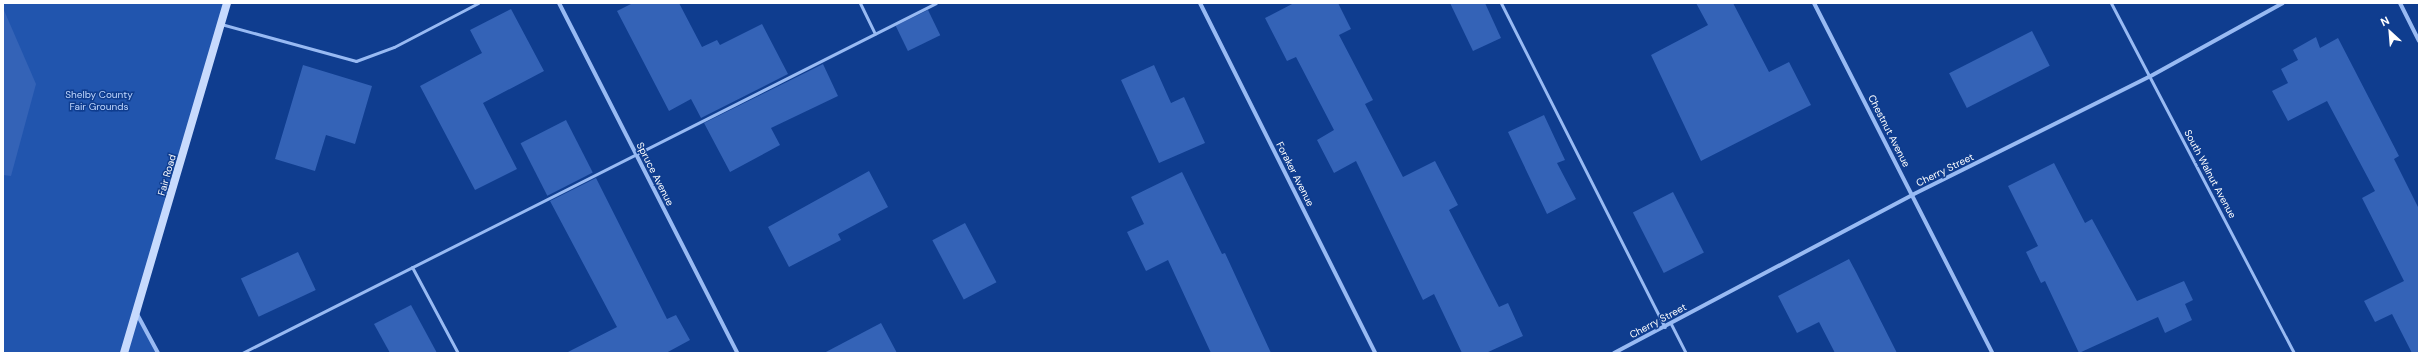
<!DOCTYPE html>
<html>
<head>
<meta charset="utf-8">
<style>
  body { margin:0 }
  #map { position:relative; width:2422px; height:356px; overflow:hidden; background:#0f3d8f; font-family:"DM Sans",sans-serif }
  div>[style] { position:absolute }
  .green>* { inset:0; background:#2155ae }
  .building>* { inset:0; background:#3463b7; transform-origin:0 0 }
  .service>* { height:3px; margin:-1.5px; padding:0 1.5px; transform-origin:1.5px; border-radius:1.5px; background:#98baf3 }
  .minor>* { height:4px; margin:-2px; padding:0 2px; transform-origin:2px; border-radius:2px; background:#98baf3 }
  .secondary>* { height:8px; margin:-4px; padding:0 4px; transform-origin:4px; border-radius:4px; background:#c7dafd }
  span { translate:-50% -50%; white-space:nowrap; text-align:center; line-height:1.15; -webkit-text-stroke:3px #0f3d8f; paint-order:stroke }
  .park-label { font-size:10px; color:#c0d7fe }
  .street-label { font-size:10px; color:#fff }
  .frame { position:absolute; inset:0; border:4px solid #fff; pointer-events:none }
  .north { position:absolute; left:2370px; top:12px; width:40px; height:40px; -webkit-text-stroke:3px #0f3d8f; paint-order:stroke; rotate:334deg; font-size:11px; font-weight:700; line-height:16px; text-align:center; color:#fff }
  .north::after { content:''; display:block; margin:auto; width:14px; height:18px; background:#fff; clip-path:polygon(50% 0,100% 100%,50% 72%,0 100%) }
</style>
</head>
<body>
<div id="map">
  <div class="green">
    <i style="clip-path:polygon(3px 3px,227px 3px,137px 314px,158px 353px,3px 353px)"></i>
  </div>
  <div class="building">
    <i style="clip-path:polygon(633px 3px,679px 3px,702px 47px,717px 40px,720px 45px,762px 24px,788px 74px,701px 118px,691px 99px,669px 111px,617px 11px)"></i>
    <i style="clip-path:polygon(1294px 3px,1338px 3px,1351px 29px,1339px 35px,1373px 100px,1365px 104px,1403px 177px,1435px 161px,1458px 205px,1449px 210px,1499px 307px,1508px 303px,1523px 336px,1486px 353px,1462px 353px,1434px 294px,1423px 300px,1356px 161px,1334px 173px,1317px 140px,1334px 130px,1296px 57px,1287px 61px,1265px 18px)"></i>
    <i style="clip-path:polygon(1450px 3px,1485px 3px,1501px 38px,1473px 51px)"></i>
    <i style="clip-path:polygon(1696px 3px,1733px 3px,1769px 72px,1789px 62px,1811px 105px,1701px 161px,1651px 55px,1708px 25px)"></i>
    <i style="clip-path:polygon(3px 8px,36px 84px,11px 176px,3px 175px)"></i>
    <i style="clip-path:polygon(511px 9px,544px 71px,483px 103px,517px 169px,475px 190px,420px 86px,482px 53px,470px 30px)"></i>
    <i style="left:928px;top:10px;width:28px;height:36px;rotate:64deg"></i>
    <i style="left:2032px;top:31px;width:39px;height:93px;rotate:63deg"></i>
    <i style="clip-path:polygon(2316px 37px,2320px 48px,2338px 38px,2399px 156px,2394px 159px,2419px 209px,2419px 353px,2412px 353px,2392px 314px,2375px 322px,2364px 301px,2404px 281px,2362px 198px,2375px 191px,2327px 101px,2288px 121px,2272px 91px,2288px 83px,2281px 69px,2298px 60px,2293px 50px)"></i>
    <i style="clip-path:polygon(823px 64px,838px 96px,771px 128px,780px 145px,730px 172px,704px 123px)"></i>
    <i style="clip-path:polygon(303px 65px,372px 86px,355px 144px,326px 135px,315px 171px,275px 159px)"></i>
    <i style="clip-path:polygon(1154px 65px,1171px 103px,1184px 97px,1205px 143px,1159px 163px,1121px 80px)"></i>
    <i style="clip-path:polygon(1544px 115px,1565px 160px,1557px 163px,1576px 199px,1547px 214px,1508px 132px)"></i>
    <i style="left:566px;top:120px;width:59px;height:51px;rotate:63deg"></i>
    <i style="clip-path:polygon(2054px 163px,2085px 223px,2092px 219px,2137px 301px,2184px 281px,2193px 300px,2185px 304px,2192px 320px,2165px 333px,2158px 317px,2079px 353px,2045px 281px,2041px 283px,2026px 252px,2038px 246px,2008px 186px)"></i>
    <i style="clip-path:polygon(869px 171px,888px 207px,838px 234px,841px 240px,789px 267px,768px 227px)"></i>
    <i style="clip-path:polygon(1182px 172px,1222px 254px,1225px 253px,1271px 353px,1211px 353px,1168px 260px,1146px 271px,1127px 232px,1144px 224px,1131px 197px)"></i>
    <i style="clip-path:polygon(596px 178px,667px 319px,676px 315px,690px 340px,666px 353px,566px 353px,617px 327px,550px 201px)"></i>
    <i style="left:1673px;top:192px;width:68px;height:45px;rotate:63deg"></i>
    <i style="left:965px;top:223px;width:67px;height:37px;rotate:62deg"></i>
    <i style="left:298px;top:252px;width:42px;height:63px;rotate:65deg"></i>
    <i style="clip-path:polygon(1849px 259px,1856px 272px,1897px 353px,1835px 353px,1819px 322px,1797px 333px,1778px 296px)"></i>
    <i style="clip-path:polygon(411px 305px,437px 353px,390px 353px,374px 324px)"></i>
    <i style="clip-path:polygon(881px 323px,897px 353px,824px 353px)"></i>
  </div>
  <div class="service">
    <i style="left:860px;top:3px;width:34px;rotate:64deg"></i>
    <i style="left:1501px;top:3px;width:363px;rotate:63.2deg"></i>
    <i style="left:2111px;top:3px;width:395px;rotate:62.4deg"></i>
    <i style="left:221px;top:24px;width:140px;rotate:15.3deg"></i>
    <i style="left:356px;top:61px;width:40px;rotate:-20.2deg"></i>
    <i style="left:394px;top:47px;width:95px;rotate:-27.6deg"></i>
    <i style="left:412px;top:267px;width:98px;rotate:61.9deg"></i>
    <i style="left:1671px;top:324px;width:33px;rotate:63deg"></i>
    <i style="left:242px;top:353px;width:777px;rotate:-26.76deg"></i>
  </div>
  <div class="minor">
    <i style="left:559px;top:3px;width:393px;rotate:63deg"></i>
    <i style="left:1200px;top:3px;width:391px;rotate:63.4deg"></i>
    <i style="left:1814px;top:3px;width:393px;rotate:63deg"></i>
    <i style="left:2400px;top:3px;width:42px;rotate:63.4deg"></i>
    <i style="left:137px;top:314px;width:44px;rotate:61.7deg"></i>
    <i style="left:1614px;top:353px;width:337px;rotate:-27.9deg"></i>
    <i style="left:1912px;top:195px;width:265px;rotate:-26.5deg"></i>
    <i style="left:2149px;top:77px;width:153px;rotate:-28.9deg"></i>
  </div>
  <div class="secondary">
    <i style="left:124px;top:353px;width:365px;rotate:-73.6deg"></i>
  </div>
  <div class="park-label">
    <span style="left:99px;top:100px">Shelby County<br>Fair Grounds</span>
  </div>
  <div class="street-label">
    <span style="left:1889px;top:131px;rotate:63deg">Chestnut Avenue</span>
    <span style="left:1945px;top:170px;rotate:-26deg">Cherry Street</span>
    <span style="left:655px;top:174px;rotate:63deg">Spruce Avenue</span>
    <span style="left:1295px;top:174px;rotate:63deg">Foraker Avenue</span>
    <span style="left:2210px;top:174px;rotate:62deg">South Walnut Avenue</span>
    <span style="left:167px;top:175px;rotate:-74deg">Fair Road</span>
    <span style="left:1658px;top:321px;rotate:-28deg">Cherry Street</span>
  </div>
  <div class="frame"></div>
  <div class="north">N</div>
</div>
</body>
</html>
